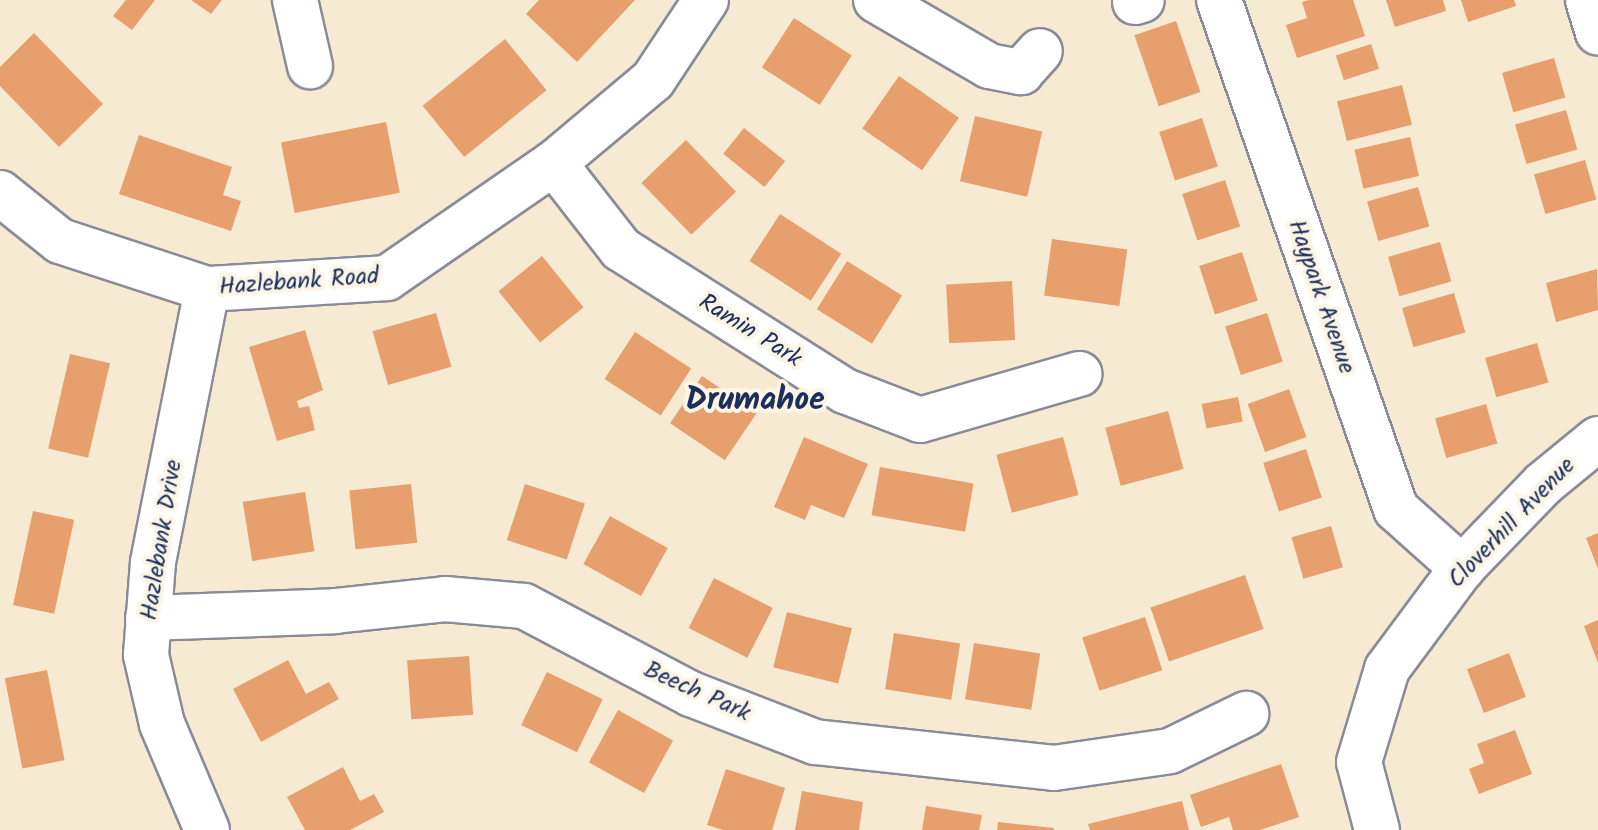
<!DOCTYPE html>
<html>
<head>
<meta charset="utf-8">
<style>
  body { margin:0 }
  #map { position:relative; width:1598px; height:830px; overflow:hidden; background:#f7ead2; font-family:Kalam,sans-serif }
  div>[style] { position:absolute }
  .building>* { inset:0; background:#e79f6d; transform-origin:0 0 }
  .roads { filter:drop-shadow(2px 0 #898c98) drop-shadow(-2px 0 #898c98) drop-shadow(0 2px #898c98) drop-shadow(0 -2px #898c98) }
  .minor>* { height:44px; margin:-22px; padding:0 22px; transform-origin:22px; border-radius:22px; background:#fff }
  span { translate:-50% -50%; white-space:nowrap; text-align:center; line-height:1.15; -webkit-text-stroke:8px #fcf5e5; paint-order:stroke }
  .street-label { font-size:24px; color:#1b2f5e }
  .district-label { font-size:32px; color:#1b2f5e; font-weight:700 }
</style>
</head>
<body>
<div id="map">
  <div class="building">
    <i style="clip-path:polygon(126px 0,155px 0,132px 30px,113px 16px)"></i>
    <i style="clip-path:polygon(191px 0,222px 0,211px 14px)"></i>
    <i style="clip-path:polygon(539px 0,635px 0,577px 62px,526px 14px)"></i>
    <i style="clip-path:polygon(1309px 0,1353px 0,1365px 36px,1297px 58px,1286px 25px,1307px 18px,1302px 2px)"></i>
    <i style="clip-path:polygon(1386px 0,1443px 0,1446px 11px,1395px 27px)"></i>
    <i style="clip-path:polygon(1461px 0,1514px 0,1516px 6px,1468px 22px)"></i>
    <i style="left:794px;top:18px;width:69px;height:59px;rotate:33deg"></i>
    <i style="left:1176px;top:21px;width:75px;height:44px;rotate:71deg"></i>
    <i style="clip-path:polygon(34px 33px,103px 104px,59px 147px,0 86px,0 67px)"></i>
    <i style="left:505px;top:39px;width:66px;height:106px;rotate:51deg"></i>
    <i style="left:1371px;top:44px;width:26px;height:37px;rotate:72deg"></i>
    <i style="left:1554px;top:58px;width:41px;height:54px;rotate:74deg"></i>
    <i style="left:899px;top:76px;width:73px;height:64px;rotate:35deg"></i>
    <i style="left:1402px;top:85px;width:41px;height:67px;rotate:76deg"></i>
    <i style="left:1566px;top:110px;width:41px;height:53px;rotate:74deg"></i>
    <i style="left:975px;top:116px;width:69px;height:67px;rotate:13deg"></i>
    <i style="left:1202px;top:118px;width:51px;height:45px;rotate:72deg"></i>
    <i style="left:386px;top:122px;width:72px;height:107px;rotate:79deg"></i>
    <i style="left:744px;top:128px;width:53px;height:33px;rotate:39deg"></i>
    <i style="clip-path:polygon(139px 135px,232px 167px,223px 195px,241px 201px,231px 231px,119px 194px)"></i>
    <i style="left:1410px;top:137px;width:40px;height:57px;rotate:77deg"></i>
    <i style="left:686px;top:140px;width:72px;height:62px;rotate:46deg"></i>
    <i style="left:1585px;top:160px;width:41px;height:53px;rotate:74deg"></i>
    <i style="left:1225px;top:180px;width:49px;height:45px;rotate:72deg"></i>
    <i style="left:1418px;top:187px;width:41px;height:53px;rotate:74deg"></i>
    <i style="left:780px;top:214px;width:73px;height:56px;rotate:33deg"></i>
    <i style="left:1052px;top:239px;width:76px;height:57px;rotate:8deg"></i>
    <i style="left:1440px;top:242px;width:41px;height:54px;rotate:74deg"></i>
    <i style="left:1242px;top:252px;width:51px;height:45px;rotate:72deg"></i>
    <i style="left:542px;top:256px;width:66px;height:56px;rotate:51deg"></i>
    <i style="left:847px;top:261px;width:65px;height:57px;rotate:32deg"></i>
    <i style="clip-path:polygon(1597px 269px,1598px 310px,1556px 322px,1546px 283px)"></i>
    <i style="left:1012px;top:281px;width:59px;height:66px;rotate:87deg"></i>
    <i style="left:1454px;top:293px;width:41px;height:54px;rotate:74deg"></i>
    <i style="left:436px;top:313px;width:56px;height:66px;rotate:74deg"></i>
    <i style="left:1267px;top:313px;width:51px;height:44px;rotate:72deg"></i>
    <i style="clip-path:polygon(305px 330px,323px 390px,297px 401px,299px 408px,309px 406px,315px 430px,277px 441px,249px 347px)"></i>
    <i style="left:635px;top:332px;width:67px;height:56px;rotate:33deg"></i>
    <i style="left:1537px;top:343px;width:41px;height:54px;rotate:74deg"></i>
    <i style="left:70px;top:354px;width:41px;height:97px;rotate:13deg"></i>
    <i style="left:702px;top:376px;width:66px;height:57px;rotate:34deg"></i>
    <i style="left:1289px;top:389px;width:51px;height:44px;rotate:70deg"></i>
    <i style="left:1238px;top:397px;width:25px;height:37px;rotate:79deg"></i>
    <i style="left:1486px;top:404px;width:41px;height:53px;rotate:74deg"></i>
    <i style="left:1168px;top:411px;width:60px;height:65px;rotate:75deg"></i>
    <i style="clip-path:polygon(804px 437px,868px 464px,844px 518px,811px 505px,805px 520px,774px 507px)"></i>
    <i style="left:1063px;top:437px;width:60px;height:69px;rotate:75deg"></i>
    <i style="left:1306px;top:449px;width:51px;height:45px;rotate:72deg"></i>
    <i style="left:880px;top:467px;width:95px;height:49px;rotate:10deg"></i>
    <i style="left:411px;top:484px;width:59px;height:62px;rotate:84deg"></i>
    <i style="left:525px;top:484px;width:63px;height:59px;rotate:18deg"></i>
    <i style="left:305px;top:492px;width:60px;height:63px;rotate:81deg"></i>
    <i style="left:33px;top:511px;width:42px;height:96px;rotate:12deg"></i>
    <i style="left:610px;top:516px;width:66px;height:55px;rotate:29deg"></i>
    <i style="left:1331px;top:526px;width:43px;height:41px;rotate:74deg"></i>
    <i style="clip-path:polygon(1598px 533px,1598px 569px,1586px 538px)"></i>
    <i style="left:1245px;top:575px;width:57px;height:100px;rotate:71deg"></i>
    <i style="left:714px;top:578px;width:66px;height:56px;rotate:27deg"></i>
    <i style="left:787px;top:612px;width:67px;height:57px;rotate:14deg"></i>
    <i style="left:1145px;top:617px;width:56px;height:66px;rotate:72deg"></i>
    <i style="clip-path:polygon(1598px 620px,1598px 663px,1584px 626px)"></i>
    <i style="left:894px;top:633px;width:67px;height:57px;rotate:9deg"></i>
    <i style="left:974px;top:643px;width:67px;height:57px;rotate:9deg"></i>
    <i style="left:1509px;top:653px;width:47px;height:45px;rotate:69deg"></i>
    <i style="left:469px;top:656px;width:59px;height:62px;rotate:86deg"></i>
    <i style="clip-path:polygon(288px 660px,306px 694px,329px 682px,339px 699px,261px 742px,233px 689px)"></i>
    <i style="left:47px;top:670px;width:92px;height:43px;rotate:79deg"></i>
    <i style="left:547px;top:672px;width:62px;height:59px;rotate:26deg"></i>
    <i style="left:618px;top:710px;width:63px;height:60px;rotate:29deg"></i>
    <i style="clip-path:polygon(1515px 730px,1532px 774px,1479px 794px,1469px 769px,1484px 763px,1477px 744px)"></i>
    <i style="clip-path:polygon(1281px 764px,1299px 817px,1260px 830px,1233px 830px,1229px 817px,1201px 827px,1190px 795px)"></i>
    <i style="clip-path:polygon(343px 767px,360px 801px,374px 794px,384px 812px,350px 830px,305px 830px,287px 797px)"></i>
    <i style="clip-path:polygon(726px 769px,785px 788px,772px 830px,723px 830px,707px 825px)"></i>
    <i style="clip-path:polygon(802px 791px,863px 802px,859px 830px,795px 830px)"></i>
    <i style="clip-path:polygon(1182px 801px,1189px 830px,1090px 830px,1088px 824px)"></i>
    <i style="clip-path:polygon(926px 806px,982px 815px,979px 830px,922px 830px)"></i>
    <i style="clip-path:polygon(998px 822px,1054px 828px,1054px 830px,997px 830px)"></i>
  </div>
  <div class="roads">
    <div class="minor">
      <i style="left:295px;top:0;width:68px;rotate:77.2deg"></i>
      <i style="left:876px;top:0;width:131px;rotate:30.3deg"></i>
      <i style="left:989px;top:66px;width:33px;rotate:11deg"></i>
      <i style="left:1021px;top:72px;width:28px;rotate:-48deg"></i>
      <i style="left:1219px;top:0;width:539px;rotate:70.83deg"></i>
      <i style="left:1396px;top:509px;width:89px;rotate:41.8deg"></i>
      <i style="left:1588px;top:0;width:34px;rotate:73deg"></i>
      <i style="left:1135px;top:2px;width:7px;rotate:-16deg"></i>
      <i style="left:554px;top:163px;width:109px;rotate:52.1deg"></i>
      <i style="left:621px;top:249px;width:265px;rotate:32.4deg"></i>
      <i style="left:845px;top:391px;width:80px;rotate:21.1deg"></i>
      <i style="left:920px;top:420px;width:166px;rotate:-16.1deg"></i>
      <i style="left:0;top:193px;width:77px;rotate:38.7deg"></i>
      <i style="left:60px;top:241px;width:155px;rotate:18.1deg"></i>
      <i style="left:207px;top:289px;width:180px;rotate:-3.5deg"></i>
      <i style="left:387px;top:278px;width:203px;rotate:-34.6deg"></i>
      <i style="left:554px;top:163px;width:129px;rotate:-40deg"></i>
      <i style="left:653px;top:80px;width:96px;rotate:-56.5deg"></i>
      <i style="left:148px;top:618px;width:187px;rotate:-2.1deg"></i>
      <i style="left:335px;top:611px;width:111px;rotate:-6.2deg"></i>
      <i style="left:445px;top:599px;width:79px;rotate:5.1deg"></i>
      <i style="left:524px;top:606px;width:189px;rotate:27.8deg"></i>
      <i style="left:691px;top:694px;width:133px;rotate:21.2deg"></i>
      <i style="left:815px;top:742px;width:240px;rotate:6.2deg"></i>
      <i style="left:1054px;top:768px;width:117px;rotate:-8.3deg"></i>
      <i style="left:1170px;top:751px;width:85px;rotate:-26deg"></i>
      <i style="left:207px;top:830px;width:115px;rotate:-113deg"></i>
      <i style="left:162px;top:724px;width:71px;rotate:-103.1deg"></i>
      <i style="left:146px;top:655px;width:93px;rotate:-85.7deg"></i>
      <i style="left:153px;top:562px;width:278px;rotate:-78.8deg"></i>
      <i style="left:1377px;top:830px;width:70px;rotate:-104.8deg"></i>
      <i style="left:1359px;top:762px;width:97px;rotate:-73.2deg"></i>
      <i style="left:1387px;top:669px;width:126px;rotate:-53.4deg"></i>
      <i style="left:1462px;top:568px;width:117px;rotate:-46deg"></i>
      <i style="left:1543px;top:484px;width:71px;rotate:-39.3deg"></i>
    </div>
  </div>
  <div class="street-label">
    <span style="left:299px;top:282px;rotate:-4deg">Hazlebank Road</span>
    <span style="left:1321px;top:297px;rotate:71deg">Haypark Avenue</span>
    <span style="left:750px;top:331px;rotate:32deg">Ramin Park</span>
    <span style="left:1512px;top:523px;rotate:-46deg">Cloverhill Avenue</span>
    <span style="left:162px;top:540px;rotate:-81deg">Hazlebank Drive</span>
    <span style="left:697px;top:692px;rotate:24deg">Beech Park</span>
  </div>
  <div class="district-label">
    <span style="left:755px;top:401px">Drumahoe</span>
  </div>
</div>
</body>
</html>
